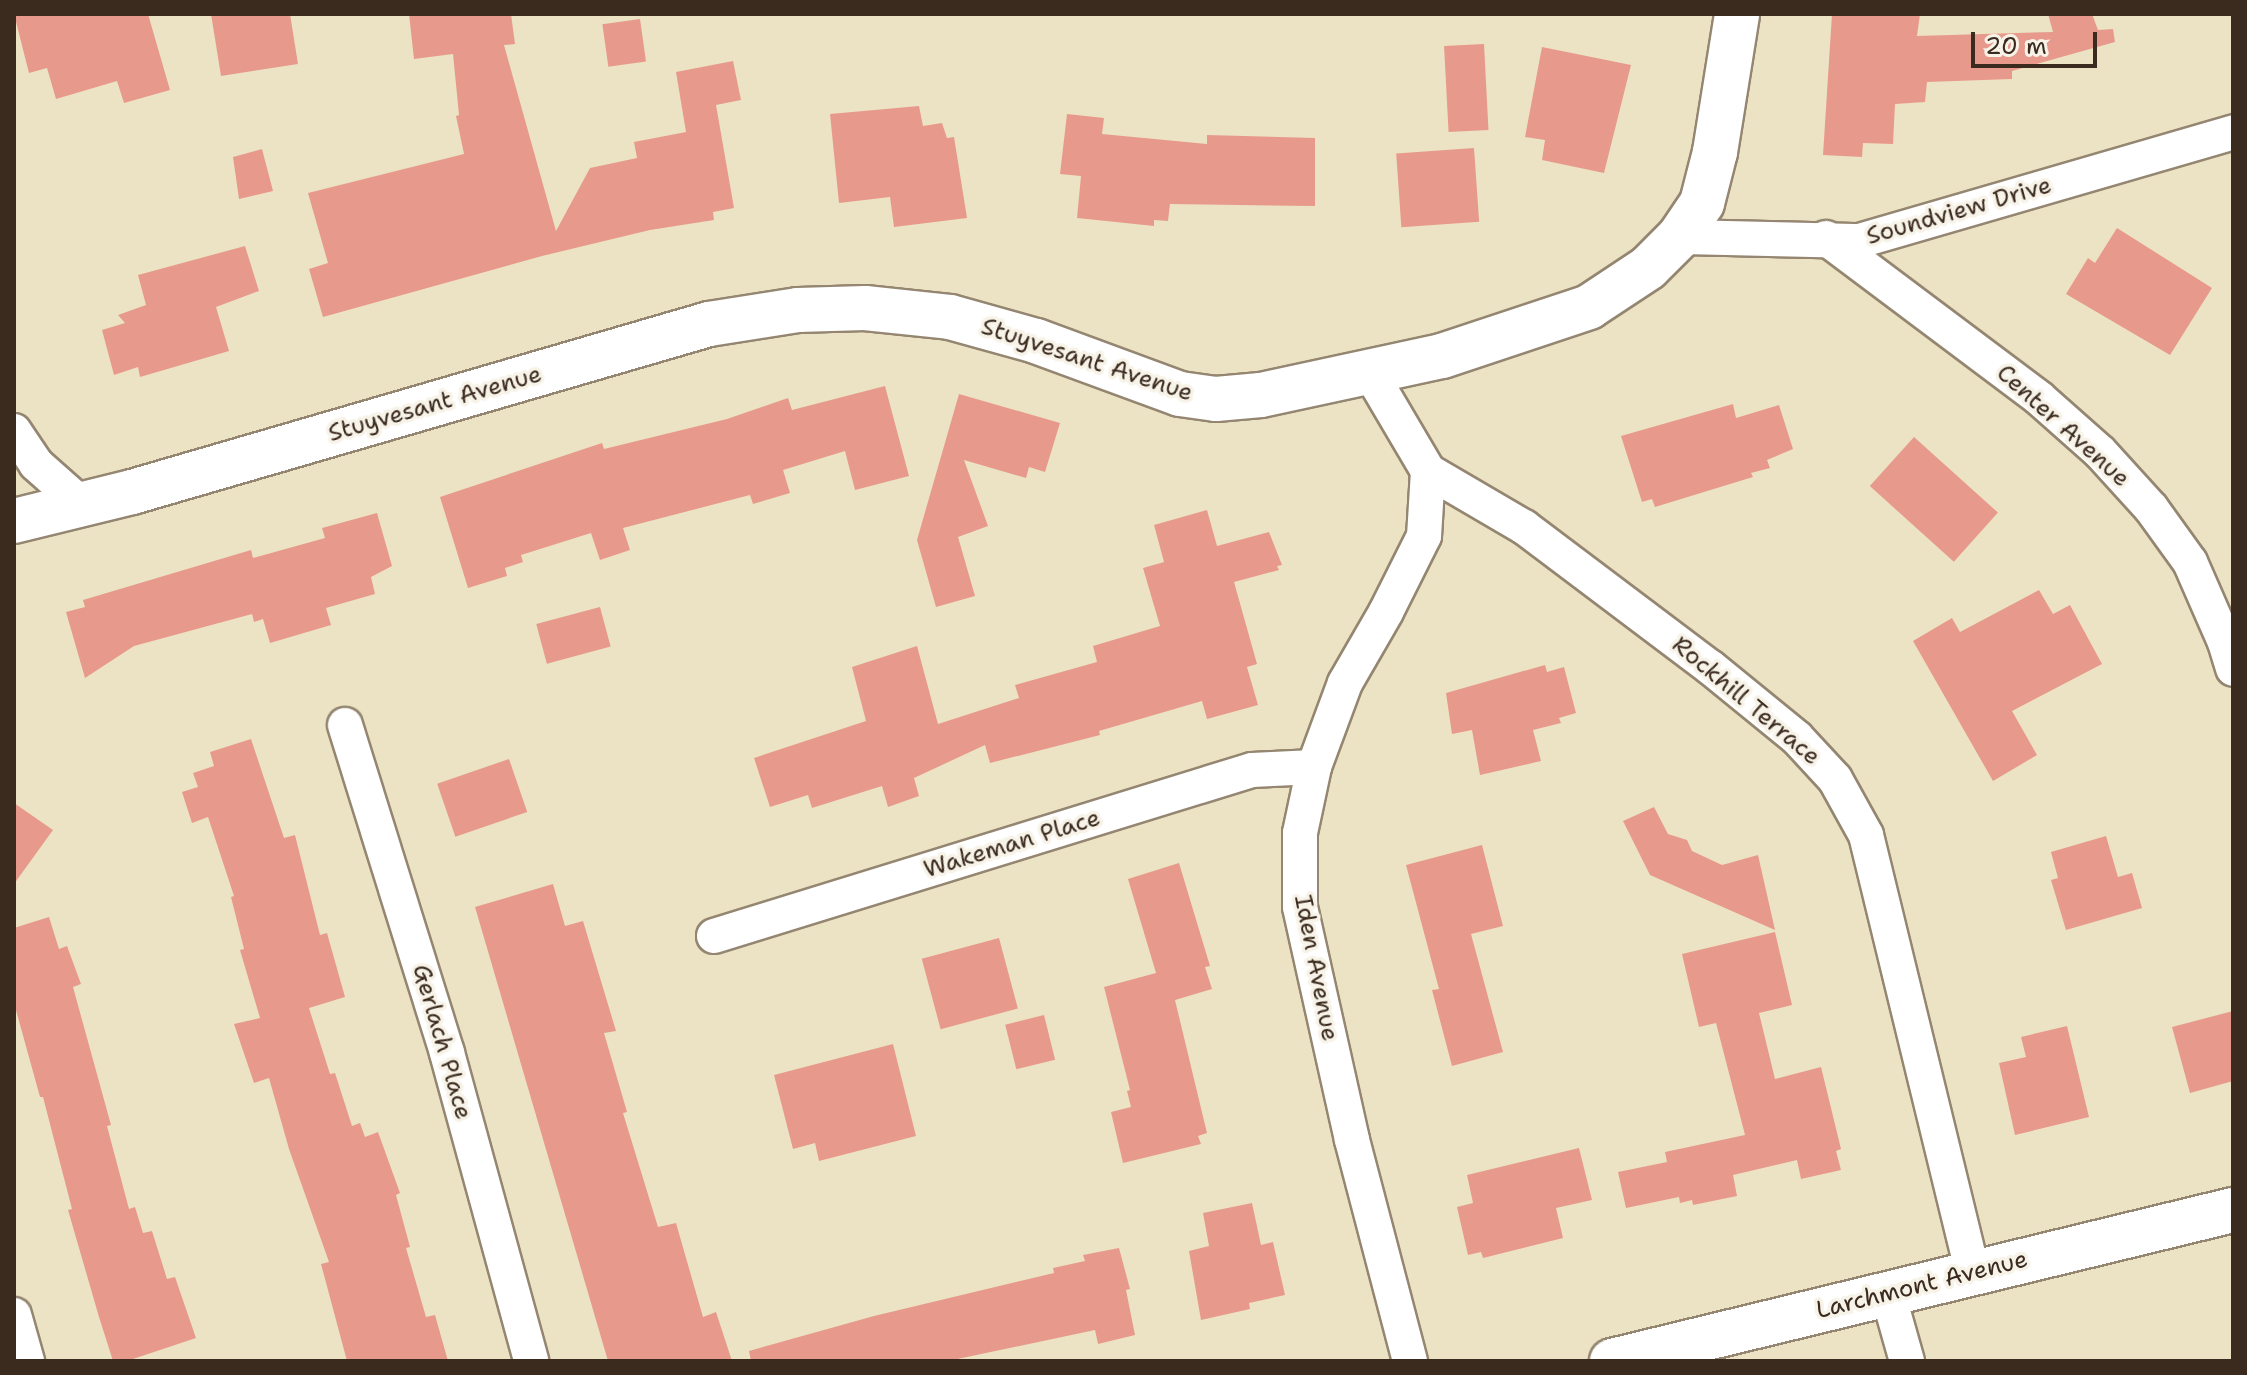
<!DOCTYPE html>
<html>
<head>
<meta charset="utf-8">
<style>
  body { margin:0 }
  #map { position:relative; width:2247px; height:1375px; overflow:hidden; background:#ece3c4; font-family:"Shantell Sans",sans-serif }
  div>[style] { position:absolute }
  .building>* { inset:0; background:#e79a8c; transform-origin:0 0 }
  .roads { filter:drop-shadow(2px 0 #948671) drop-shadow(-2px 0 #948671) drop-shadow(0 2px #948671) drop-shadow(0 -2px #948671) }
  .street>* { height:34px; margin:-17px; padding:0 17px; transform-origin:17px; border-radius:17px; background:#fff }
  .secondary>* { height:44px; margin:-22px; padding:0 22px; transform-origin:22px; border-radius:22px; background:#fff }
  span { translate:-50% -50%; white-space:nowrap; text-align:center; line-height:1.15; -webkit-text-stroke:7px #f7f3e8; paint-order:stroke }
  .street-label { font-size:24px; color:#3b2a1e }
  .frame { position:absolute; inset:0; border:16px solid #3b2a1e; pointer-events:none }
  .scale { position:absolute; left:1971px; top:32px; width:126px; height:36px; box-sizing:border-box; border:4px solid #3b2a1e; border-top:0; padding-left:10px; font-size:24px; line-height:28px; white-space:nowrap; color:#3b2a1e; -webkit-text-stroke:6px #f7f3e8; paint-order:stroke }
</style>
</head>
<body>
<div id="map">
  <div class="building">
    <i style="clip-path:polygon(14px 14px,148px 14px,170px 90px,124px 103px,117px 81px,56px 99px,47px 68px,29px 73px)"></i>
    <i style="clip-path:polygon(211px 14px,290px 14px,298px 64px,221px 76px)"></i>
    <i style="clip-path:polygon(409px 14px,511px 14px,515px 44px,504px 45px,556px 231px,590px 168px,637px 158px,634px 142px,686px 132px,676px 72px,733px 61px,741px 100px,716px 105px,734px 208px,713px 212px,714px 220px,650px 230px,542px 256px,323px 317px,309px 269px,328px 263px,308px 193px,464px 154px,456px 116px,459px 115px,453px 54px,414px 59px)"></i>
    <i style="clip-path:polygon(1832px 14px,1920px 14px,1917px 36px,2053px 32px,2048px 14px,2092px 14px,2098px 30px,2113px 29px,2115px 42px,2012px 71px,2012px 79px,1927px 82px,1925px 102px,1895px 104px,1893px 144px,1863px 143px,1862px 157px,1823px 155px)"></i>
    <i style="left:640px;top:19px;width:43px;height:38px;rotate:82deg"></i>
    <i style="left:1484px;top:44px;width:86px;height:40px;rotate:87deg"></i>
    <i style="clip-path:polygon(1542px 47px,1631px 65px,1604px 173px,1542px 160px,1545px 140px,1525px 137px)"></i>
    <i style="clip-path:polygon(919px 106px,923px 126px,942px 123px,947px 138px,954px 137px,967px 218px,894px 227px,890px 197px,839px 203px,830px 114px)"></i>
    <i style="clip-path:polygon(1067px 114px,1104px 118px,1102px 134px,1207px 144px,1207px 135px,1315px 138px,1315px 206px,1170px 204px,1168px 221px,1154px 220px,1154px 226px,1077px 218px,1081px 176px,1060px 174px)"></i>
    <i style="left:1474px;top:148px;width:74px;height:78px;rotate:86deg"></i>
    <i style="clip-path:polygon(262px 149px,273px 191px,239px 199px,233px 157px)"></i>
    <i style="clip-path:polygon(2117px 228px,2212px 288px,2170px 355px,2066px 294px,2088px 258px,2095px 263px)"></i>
    <i style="clip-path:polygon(245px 246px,259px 291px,216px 307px,229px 351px,140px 377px,138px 367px,114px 375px,102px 330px,125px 323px,118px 315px,146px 305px,138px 275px)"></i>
    <i style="clip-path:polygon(885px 386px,909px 476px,855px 490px,845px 451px,783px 470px,790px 493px,753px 504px,750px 495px,623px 528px,630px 550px,600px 560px,591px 533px,521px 555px,523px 562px,505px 568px,507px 576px,468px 588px,440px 497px,602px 443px,604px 449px,727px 419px,788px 398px,792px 410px)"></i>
    <i style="clip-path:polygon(959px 394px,1060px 423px,1045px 472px,1029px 467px,1026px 478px,964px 460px,988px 526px,958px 537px,975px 596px,936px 607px,917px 540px)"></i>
    <i style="clip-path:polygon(1733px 404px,1736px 418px,1779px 405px,1793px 449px,1767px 460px,1770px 468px,1751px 473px,1753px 477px,1655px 507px,1652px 499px,1642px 502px,1621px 436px)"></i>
    <i style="left:1914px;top:437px;width:113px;height:66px;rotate:42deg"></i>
    <i style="clip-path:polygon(1207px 510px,1217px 546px,1269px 532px,1282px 565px,1277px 566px,1279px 570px,1234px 582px,1257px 664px,1247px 667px,1258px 705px,1207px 719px,1202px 701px,1099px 731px,1100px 735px,990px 763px,985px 745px,914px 778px,919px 796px,888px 807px,882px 786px,812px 808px,808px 795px,770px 807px,754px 758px,866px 721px,852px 667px,917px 646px,938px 724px,1019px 698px,1015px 685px,1097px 662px,1093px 646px,1160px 626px,1143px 568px,1164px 562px,1154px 525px)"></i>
    <i style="clip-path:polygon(377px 513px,392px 566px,371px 577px,375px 594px,326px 608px,331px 625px,270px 643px,263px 619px,254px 622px,252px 614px,134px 646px,85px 678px,66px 612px,85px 607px,83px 600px,251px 550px,253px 558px,325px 538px,322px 528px)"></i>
    <i style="clip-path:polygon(2039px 590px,2053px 614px,2070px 605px,2102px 664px,2012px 711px,2037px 755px,1993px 781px,1913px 641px,1952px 618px,1960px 632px)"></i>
    <i style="left:600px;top:607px;width:41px;height:66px;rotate:75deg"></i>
    <i style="clip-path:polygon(1545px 665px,1547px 672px,1564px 667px,1576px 713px,1559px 718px,1561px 723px,1533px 730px,1541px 761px,1480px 775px,1472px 730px,1452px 734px,1446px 693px)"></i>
    <i style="clip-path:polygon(251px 739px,284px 838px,295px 835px,320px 935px,327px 933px,345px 997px,309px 1008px,330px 1074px,335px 1073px,352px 1126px,360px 1123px,365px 1137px,378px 1132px,400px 1193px,396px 1195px,410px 1247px,406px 1248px,426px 1317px,435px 1315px,448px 1361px,347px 1361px,321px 1264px,329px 1262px,289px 1149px,269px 1078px,254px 1083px,234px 1024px,260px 1018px,240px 950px,244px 949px,231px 897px,234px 896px,208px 817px,192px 823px,182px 792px,198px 787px,193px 773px,214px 766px,210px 752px)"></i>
    <i style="left:509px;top:759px;width:56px;height:76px;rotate:71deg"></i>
    <i style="clip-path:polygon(14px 803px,53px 830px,14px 884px)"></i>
    <i style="clip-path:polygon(1654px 807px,1668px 834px,1687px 840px,1692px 851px,1722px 865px,1758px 855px,1775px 930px,1650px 875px,1623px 821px)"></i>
    <i style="clip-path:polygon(2106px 836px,2118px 877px,2132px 873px,2142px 908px,2066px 930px,2051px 880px,2058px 878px,2051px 852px)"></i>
    <i style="clip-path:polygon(1482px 845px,1503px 926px,1471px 934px,1503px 1052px,1452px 1066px,1432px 990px,1439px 989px,1406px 865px)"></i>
    <i style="clip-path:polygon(1179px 863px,1210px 966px,1205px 967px,1212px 989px,1175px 1000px,1207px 1133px,1198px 1136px,1201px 1144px,1123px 1163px,1111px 1112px,1131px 1107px,1127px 1091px,1130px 1090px,1104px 987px,1156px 973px,1128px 879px)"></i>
    <i style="clip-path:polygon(553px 884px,565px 926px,583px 921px,616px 1031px,604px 1033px,627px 1112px,623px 1113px,658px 1227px,676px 1223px,703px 1317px,716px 1312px,732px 1361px,608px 1361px,475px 907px)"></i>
    <i style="clip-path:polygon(49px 917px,59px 949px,67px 946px,81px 984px,73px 987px,111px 1125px,107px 1126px,129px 1209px,135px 1207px,143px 1233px,152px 1231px,167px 1279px,175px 1277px,196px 1338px,127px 1361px,113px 1361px,99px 1317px,68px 1210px,72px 1209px,43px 1097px,40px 1097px,14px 1003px,14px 928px)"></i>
    <i style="clip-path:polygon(1775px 932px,1792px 1005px,1759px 1013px,1775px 1079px,1821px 1067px,1841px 1149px,1836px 1151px,1841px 1170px,1801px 1179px,1797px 1160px,1733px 1175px,1737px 1196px,1693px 1205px,1692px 1200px,1680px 1203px,1679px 1197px,1626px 1208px,1618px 1172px,1667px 1162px,1665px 1152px,1745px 1135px,1716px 1023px,1699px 1027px,1682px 954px)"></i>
    <i style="left:999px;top:938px;width:73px;height:80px;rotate:75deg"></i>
    <i style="clip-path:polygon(2233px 1011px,2233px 1081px,2190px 1093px,2172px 1027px)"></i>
    <i style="left:1044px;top:1015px;width:46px;height:40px;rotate:76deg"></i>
    <i style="clip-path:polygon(2067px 1026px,2089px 1117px,2015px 1135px,1999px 1063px,2026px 1057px,2021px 1037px)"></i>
    <i style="clip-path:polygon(893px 1044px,916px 1136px,819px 1161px,815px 1143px,793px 1149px,774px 1075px)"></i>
    <i style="clip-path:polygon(1579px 1148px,1592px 1200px,1556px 1208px,1563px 1238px,1483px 1258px,1481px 1252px,1468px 1255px,1457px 1207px,1473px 1203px,1467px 1175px)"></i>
    <i style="clip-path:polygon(1252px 1203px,1261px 1245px,1273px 1242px,1285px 1295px,1249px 1303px,1250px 1309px,1201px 1320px,1189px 1251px,1209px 1246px,1203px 1213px)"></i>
    <i style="clip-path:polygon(1119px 1248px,1130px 1289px,1126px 1290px,1135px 1335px,1098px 1344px,1095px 1330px,948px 1361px,751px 1361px,749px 1351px,874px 1316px,1054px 1273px,1053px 1268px,1085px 1261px,1083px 1255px)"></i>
  </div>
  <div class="roads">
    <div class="street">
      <i style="left:1679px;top:237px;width:180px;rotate:1.3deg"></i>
      <i style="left:1859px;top:241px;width:390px;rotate:-16.2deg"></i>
      <i style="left:1826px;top:238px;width:266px;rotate:36.9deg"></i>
      <i style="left:2039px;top:398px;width:81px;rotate:41.5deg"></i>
      <i style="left:2100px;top:452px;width:76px;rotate:47.7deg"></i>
      <i style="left:2151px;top:508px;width:67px;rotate:54.2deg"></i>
      <i style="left:2190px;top:562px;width:87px;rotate:66.4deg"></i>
      <i style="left:2225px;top:642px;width:28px;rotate:73deg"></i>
      <i style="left:1368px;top:369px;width:118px;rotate:59.5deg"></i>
      <i style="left:1428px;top:471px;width:65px;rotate:93.5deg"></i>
      <i style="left:1424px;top:536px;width:85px;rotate:116.6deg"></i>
      <i style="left:1386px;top:612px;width:82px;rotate:120deg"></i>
      <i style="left:1345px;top:683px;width:90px;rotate:110.3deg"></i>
      <i style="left:1314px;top:767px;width:67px;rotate:102deg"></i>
      <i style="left:1300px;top:833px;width:74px;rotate:90deg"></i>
      <i style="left:1300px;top:907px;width:239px;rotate:77.4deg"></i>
      <i style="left:1352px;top:1140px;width:228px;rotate:75.3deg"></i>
      <i style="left:14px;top:431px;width:40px;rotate:56deg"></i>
      <i style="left:36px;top:464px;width:60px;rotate:41.6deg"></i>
      <i style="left:1428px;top:471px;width:111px;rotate:30.3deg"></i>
      <i style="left:1524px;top:527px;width:233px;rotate:37deg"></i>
      <i style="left:1710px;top:667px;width:112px;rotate:39.2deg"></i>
      <i style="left:1797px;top:738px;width:56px;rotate:47.2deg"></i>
      <i style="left:1835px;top:779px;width:64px;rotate:61deg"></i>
      <i style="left:1866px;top:835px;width:451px;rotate:76.3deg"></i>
      <i style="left:345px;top:725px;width:343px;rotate:72.7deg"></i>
      <i style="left:447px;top:1053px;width:319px;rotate:74.7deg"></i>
      <i style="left:714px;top:936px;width:563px;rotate:-17.15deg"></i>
      <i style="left:1252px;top:770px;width:62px;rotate:-2.8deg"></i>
      <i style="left:1888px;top:1294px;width:70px;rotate:74.2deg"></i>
      <i style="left:14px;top:1315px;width:48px;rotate:74.2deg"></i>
    </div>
    <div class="secondary">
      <i style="left:14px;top:521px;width:122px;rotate:-13.8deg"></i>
      <i style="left:132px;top:492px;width:601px;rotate:-16.23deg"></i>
      <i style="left:709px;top:324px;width:90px;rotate:-8.9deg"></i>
      <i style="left:798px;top:310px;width:67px;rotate:-1.7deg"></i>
      <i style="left:865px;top:308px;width:85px;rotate:6deg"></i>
      <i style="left:950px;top:317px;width:89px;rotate:15.6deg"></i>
      <i style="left:1036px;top:341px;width:153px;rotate:20.2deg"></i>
      <i style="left:1180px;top:394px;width:36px;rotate:8deg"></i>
      <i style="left:1216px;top:399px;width:45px;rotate:-5.1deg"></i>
      <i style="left:1261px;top:395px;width:185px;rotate:-12.2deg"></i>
      <i style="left:1442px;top:356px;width:155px;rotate:-18.4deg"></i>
      <i style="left:1589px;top:307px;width:71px;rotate:-33.5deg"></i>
      <i style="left:1648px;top:268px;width:44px;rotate:-45deg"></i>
      <i style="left:1679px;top:237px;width:41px;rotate:-55.9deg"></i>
      <i style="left:1702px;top:203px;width:53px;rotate:-75.7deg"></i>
      <i style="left:1715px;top:152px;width:140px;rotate:-80.9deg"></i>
      <i style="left:1612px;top:1361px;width:639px;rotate:-13.67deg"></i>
    </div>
  </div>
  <div class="street-label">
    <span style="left:1959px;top:211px;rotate:-16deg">Soundview Drive</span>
    <span style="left:1087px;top:360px;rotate:18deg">Stuyvesant Avenue</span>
    <span style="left:435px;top:404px;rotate:-16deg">Stuyvesant Avenue</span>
    <span style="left:2063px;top:426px;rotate:42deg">Center Avenue</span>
    <span style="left:1746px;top:701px;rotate:40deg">Rockhill Terrace</span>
    <span style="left:1012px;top:844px;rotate:-17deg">Wakeman Place</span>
    <span style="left:1316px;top:968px;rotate:79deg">Iden Avenue</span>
    <span style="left:442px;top:1042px;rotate:74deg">Gerlach Place</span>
    <span style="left:1922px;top:1285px;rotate:-14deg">Larchmont Avenue</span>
  </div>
  <div class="frame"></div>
  <div class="scale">20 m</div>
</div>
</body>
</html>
